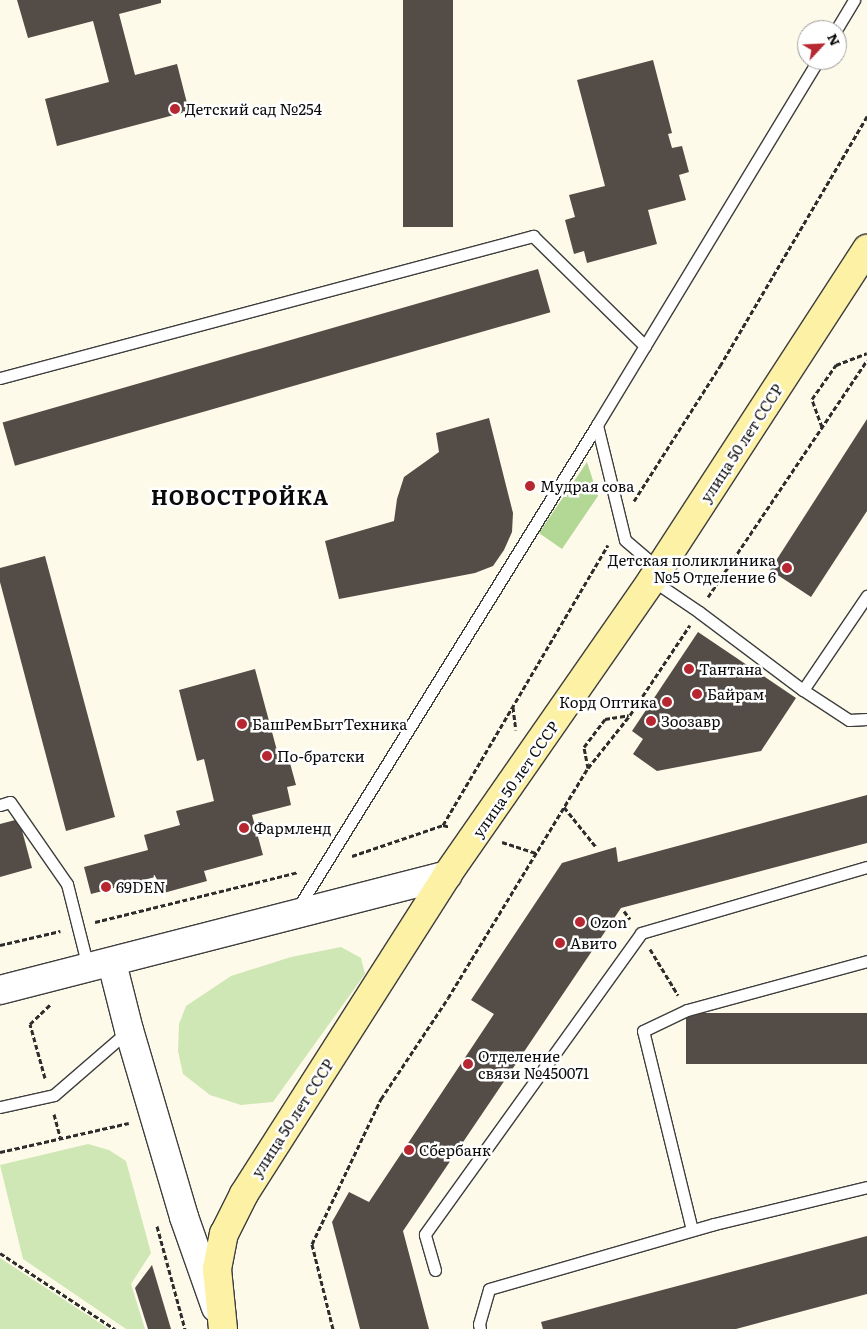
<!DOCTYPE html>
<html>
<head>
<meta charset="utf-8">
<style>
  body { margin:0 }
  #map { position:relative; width:867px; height:1329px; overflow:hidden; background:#fefae9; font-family:Literata,serif }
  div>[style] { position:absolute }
  .green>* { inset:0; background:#cfe7b4 }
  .forest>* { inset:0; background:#b3d794 }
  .building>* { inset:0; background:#534c47; transform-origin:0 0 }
  .path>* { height:3px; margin-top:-1.5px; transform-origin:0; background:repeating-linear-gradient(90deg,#2d2d2d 0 5px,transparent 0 7.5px) }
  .roads { filter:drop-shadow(1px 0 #3e3e3e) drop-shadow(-1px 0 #3e3e3e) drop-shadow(0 1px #3e3e3e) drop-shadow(0 -1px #3e3e3e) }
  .service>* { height:11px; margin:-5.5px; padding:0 5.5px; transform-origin:5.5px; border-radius:5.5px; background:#fff }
  .tertiary>* { height:28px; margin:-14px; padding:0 14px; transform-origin:14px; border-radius:14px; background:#fff }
  .secondary>* { height:28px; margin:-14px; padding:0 14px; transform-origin:14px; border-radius:14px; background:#fdf1a5 }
  .dots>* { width:14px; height:14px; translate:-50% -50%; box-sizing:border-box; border:2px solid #fff; border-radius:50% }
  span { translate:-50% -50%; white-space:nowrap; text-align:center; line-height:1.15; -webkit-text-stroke:5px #fff; paint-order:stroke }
  .poi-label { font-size:15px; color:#0b0b0b }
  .left { translate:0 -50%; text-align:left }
  .right { translate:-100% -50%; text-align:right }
  .street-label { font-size:15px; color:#0b0b0b }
  .district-label { font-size:20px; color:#0b0b0b; font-weight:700; letter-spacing:1px }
  .north { position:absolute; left:797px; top:20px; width:50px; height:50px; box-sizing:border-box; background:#fff; border:1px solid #9d9d9d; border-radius:50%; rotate:65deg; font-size:14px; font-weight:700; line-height:20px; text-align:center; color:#0b0b0b }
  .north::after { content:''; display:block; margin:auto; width:18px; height:22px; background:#b62731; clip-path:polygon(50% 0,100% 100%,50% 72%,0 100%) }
</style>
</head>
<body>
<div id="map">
  <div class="green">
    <i style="clip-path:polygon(341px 947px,361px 958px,365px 974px,273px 1102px,241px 1105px,210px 1095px,183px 1074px,178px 1051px,179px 1024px,186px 1006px,231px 976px,291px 957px)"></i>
    <i style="clip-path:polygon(88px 1144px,109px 1150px,126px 1161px,151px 1253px,131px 1284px,145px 1329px,126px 1329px,23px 1259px,0 1165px)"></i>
    <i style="clip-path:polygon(0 1258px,109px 1329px,0 1329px)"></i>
  </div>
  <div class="forest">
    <i style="clip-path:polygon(587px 462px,598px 496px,562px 549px,539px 533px)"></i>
  </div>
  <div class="building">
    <i style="clip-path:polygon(17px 0,161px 0,161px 3px,119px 14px,135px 75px,177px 64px,189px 111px,57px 146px,45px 99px,109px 82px,93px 21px,28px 38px)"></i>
    <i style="left:403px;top:0;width:50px;height:227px"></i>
    <i style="clip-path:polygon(653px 60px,672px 133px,668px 134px,672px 148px,682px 146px,689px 172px,679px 175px,686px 200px,648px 210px,657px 244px,587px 263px,584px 251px,574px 254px,565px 220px,575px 217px,569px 195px,605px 186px,577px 80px)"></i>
    <i style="left:538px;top:269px;width:45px;height:557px;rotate:74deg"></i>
    <i style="clip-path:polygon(489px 418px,513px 513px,512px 532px,504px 550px,493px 566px,475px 573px,339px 599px,325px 541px,394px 521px,397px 499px,404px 477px,439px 452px,436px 433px)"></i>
    <i style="clip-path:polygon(867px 419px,867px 511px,811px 597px,770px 570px)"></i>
    <i style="clip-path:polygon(45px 556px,115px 817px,66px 831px,0 582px,0 568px)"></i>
    <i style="clip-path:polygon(698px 632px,796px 698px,761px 751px,657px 771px,633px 754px,643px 739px,632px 731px)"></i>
    <i style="clip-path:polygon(255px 669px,279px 758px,288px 756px,296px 785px,287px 787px,291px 805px,252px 815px,263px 855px,204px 871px,207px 881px,160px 894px,155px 877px,91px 894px,84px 867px,148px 850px,144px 835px,180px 825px,176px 811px,214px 801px,204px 759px,197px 761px,179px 690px)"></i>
    <i style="clip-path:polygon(867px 795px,867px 843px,621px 908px,403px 1231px,429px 1329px,360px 1329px,332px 1222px,349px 1192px,369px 1202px,494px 1014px,471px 1000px,562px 863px,616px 847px,618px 862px)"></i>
    <i style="clip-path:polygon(19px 819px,32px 868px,0 877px,0 824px)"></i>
    <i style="left:867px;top:1013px;width:51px;height:181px;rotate:90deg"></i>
    <i style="clip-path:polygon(867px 1236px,867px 1294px,736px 1329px,543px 1329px,541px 1322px)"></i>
    <i style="clip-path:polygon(152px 1265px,171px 1329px,148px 1329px,135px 1288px)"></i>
  </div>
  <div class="path">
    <i style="left:822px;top:427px;width:30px;rotate:-110deg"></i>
    <i style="left:812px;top:399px;width:42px;rotate:-54.8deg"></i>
    <i style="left:836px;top:365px;width:33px;rotate:-21deg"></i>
    <i style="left:634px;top:501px;width:160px;rotate:-57.5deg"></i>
    <i style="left:720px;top:366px;width:290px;rotate:-59.5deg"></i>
    <i style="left:708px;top:597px;width:285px;rotate:-56.1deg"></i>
    <i style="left:513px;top:707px;width:23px;rotate:83deg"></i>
    <i style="left:588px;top:768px;width:21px;rotate:-101deg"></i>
    <i style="left:584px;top:747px;width:35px;rotate:-53deg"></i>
    <i style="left:605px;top:719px;width:24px;rotate:-9deg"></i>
    <i style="left:564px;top:807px;width:51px;rotate:51.3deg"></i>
    <i style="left:443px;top:825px;width:325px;rotate:-59.5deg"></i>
    <i style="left:502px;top:842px;width:36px;rotate:18deg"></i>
    <i style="left:352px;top:856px;width:96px;rotate:-18.8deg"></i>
    <i style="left:443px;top:825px;width:7px;rotate:16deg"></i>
    <i style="left:624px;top:911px;width:10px;rotate:53deg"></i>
    <i style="left:95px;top:922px;width:209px;rotate:-13.8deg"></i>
    <i style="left:0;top:945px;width:62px;rotate:-13.1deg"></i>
    <i style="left:650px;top:949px;width:54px;rotate:58.7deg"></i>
    <i style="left:45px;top:1078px;width:56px;rotate:-105.5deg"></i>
    <i style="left:30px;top:1024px;width:28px;rotate:-44deg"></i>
    <i style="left:54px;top:1114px;width:24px;rotate:75deg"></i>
    <i style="left:0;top:1152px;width:132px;rotate:-12.7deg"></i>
    <i style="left:157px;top:1226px;width:107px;rotate:74.8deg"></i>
    <i style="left:0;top:1253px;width:138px;rotate:33.5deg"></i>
    <i style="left:333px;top:1329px;width:88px;rotate:-103.9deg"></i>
    <i style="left:312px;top:1244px;width:161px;rotate:-64.6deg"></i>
    <i style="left:381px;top:1099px;width:121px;rotate:-56.4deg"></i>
    <i style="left:448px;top:998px;width:269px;rotate:-58.7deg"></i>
    <i style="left:588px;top:768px;width:68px;rotate:-51.6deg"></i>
    <i style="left:630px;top:715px;width:108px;rotate:-56.3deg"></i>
  </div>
  <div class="roads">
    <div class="service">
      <i style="left:836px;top:30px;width:35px;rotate:-59deg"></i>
      <i style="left:0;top:378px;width:552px;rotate:-14.92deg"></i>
      <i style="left:533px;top:236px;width:157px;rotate:44.5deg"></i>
      <i style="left:597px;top:425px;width:118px;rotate:76.3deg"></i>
      <i style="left:625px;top:540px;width:45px;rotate:40.5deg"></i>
      <i style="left:652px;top:580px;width:57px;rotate:34.2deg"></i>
      <i style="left:699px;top:612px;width:130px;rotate:36.9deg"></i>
      <i style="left:803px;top:690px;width:55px;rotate:33.1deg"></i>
      <i style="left:849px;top:720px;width:18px;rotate:-3deg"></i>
      <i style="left:803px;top:690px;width:114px;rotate:-55.8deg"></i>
      <i style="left:0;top:805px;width:10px;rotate:-17deg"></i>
      <i style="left:10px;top:802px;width:100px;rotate:55.2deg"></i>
      <i style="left:67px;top:884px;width:86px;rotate:75.8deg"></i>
      <i style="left:296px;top:911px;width:572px;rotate:-58.23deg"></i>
      <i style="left:597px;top:425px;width:427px;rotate:-58.8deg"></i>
      <i style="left:0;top:1107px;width:55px;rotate:-12.5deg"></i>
      <i style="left:54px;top:1095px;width:98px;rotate:-40.9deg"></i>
      <i style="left:692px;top:1230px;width:205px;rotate:-103.8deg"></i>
      <i style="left:643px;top:1031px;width:49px;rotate:-25.5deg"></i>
      <i style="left:687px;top:1010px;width:187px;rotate:-15.2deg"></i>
      <i style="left:435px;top:1270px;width:37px;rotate:-106deg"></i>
      <i style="left:425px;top:1234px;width:370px;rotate:-54.3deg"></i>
      <i style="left:641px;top:933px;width:235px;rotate:-16.3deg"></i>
      <i style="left:480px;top:1329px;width:5px;rotate:-101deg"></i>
      <i style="left:479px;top:1324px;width:36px;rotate:-74deg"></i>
      <i style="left:489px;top:1289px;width:234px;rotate:-16.1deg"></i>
      <i style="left:714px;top:1224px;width:157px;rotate:-13.6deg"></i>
    </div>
    <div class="tertiary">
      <i style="left:112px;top:963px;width:69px;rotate:75.8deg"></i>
      <i style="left:129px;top:1030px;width:195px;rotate:73.6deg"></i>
      <i style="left:184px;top:1217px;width:96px;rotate:70.6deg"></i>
      <i style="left:0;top:990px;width:462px;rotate:-14.4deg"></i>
    </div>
    <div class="secondary">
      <i style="left:223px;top:1329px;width:60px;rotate:-95.7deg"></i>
      <i style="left:217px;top:1269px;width:36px;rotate:-79deg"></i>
      <i style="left:224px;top:1234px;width:45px;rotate:-63.4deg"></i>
      <i style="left:244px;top:1194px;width:378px;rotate:-57.5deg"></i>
      <i style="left:447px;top:875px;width:359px;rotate:-55.2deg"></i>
      <i style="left:652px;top:580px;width:395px;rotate:-57deg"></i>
    </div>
  </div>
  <div class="dots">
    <i style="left:175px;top:109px;background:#b62731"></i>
    <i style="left:530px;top:486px;background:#b62731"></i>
    <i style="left:787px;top:568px;background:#b62731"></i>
    <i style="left:689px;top:669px;background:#b62731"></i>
    <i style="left:697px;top:694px;background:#b62731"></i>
    <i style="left:667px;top:702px;background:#b62731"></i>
    <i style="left:651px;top:721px;background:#b62731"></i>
    <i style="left:242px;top:724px;background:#b62731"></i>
    <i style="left:267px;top:756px;background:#b62731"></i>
    <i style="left:244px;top:828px;background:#b62731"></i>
    <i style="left:106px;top:887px;background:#b62731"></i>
    <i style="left:580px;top:922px;background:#b62731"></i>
    <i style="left:560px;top:943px;background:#b62731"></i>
    <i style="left:468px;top:1064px;background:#b62731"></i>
    <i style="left:409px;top:1150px;background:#b62731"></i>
  </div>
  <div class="poi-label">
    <span class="left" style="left:185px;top:109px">Детский сад №254</span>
    <span class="left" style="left:540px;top:486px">Мудрая сова</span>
    <span class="right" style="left:776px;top:568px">Детская поликлиника<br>№5 Отделение 6</span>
    <span class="left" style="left:699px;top:669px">Тантана</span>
    <span class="left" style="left:707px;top:694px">Байрам</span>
    <span class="right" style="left:657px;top:702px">Корд Оптика</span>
    <span class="left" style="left:661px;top:721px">Зоозавр</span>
    <span class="left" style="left:252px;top:724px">БашРемБытТехника</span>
    <span class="left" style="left:277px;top:756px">По-братски</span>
    <span class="left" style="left:254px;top:828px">Фармленд</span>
    <span class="left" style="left:116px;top:887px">69DEN</span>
    <span class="left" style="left:590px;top:922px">Ozon</span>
    <span class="left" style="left:570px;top:943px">Авито</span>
    <span class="left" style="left:478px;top:1064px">Отделение<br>связи №450071</span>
    <span class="left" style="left:419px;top:1150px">Сбербанк</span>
  </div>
  <div class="street-label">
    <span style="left:741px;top:443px;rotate:-57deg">улица 50 лет СССР</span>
    <span style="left:515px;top:779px;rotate:-55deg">улица 50 лет СССР</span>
    <span style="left:292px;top:1118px;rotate:-57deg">улица 50 лет СССР</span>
  </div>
  <div class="district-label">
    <span style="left:240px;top:496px">НОВОСТРОЙКА</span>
  </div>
  <div class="north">N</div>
</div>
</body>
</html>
